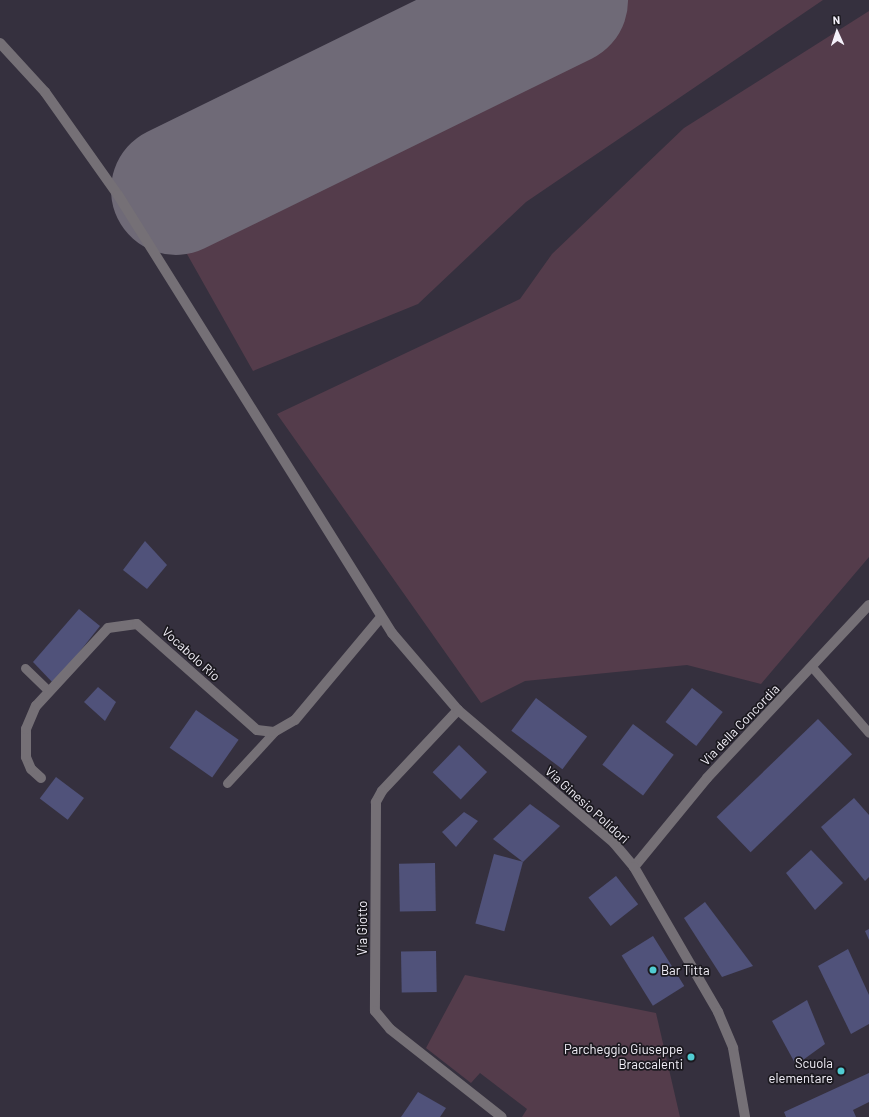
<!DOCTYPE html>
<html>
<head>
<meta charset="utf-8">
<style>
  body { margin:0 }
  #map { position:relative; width:869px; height:1117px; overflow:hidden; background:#35303e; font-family:Barlow,sans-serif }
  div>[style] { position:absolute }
  .green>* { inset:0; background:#543c4b }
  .runway>* { height:130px; margin:-65px; padding:0 65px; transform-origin:65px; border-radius:65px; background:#6f6a77 }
  .building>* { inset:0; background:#50527a; transform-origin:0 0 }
  .service>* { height:9px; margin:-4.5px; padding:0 4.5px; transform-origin:4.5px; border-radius:4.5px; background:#757076 }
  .minor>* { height:10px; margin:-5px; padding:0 5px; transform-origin:5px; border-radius:5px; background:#757076 }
  .tertiary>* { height:10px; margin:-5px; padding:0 5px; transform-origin:5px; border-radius:5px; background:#757076 }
  .dots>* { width:11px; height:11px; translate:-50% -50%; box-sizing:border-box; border:2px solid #1b191f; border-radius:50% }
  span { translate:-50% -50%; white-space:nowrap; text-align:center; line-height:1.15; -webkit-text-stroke:3.5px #1b191f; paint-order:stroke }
  .street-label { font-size:13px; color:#f4f1fa }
  .poi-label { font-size:13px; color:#f4f1fa }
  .left { translate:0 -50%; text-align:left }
  .right { translate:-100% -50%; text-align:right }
  .north { position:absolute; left:817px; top:12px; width:40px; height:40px; -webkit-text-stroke:3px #1b191f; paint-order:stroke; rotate:357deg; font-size:11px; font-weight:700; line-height:16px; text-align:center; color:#f4f1fa }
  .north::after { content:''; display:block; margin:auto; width:14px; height:18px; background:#f4f1fa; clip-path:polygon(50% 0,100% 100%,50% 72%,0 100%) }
</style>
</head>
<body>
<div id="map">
  <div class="green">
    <i style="clip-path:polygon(481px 0,823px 0,526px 202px,418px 304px,253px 371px,139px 169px)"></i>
    <i style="clip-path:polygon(869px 11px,869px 557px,761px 684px,687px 665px,525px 681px,481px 703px,277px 414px,520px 299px,552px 254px,684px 128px)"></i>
    <i style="clip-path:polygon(465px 975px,656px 1013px,680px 1117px,522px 1117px,527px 1109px,480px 1073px,471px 1083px,426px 1048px)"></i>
  </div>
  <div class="runway">
    <i style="left:176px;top:190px;width:431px;rotate:-26.1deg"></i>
  </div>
  <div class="building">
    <i style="clip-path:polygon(145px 541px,167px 565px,147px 589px,123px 570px)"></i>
    <i style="clip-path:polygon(79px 609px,100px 626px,54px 684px,33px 662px)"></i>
    <i style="clip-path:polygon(98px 687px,116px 702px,105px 721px,84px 702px)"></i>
    <i style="left:692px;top:688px;width:39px;height:43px;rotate:38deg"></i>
    <i style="left:536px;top:698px;width:64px;height:41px;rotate:37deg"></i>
    <i style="left:196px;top:710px;width:52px;height:46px;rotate:35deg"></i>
    <i style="left:818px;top:719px;width:49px;height:141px;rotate:46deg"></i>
    <i style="left:633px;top:724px;width:51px;height:51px;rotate:37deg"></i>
    <i style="left:459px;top:745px;width:39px;height:38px;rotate:44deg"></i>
    <i style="left:56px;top:777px;width:35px;height:27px;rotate:37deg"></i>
    <i style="clip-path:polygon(854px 798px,869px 815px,869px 877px,865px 881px,821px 827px)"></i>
    <i style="clip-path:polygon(530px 804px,560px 826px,523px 862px,493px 839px)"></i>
    <i style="clip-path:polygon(464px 812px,478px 821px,456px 847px,442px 832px)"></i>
    <i style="clip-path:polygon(811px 850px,843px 883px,815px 910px,786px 873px)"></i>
    <i style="left:494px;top:854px;width:30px;height:72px;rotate:15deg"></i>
    <i style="left:435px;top:863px;width:48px;height:36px;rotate:89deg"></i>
    <i style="left:616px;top:876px;width:36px;height:35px;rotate:52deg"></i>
    <i style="clip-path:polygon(705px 902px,753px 966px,722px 977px,684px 918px)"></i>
    <i style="clip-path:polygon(869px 929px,869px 940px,865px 931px)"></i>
    <i style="left:653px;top:936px;width:59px;height:37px;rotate:58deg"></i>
    <i style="clip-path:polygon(848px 949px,869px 995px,869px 1024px,851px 1034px,818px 966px)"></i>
    <i style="left:436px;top:951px;width:41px;height:35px;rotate:89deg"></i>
    <i style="clip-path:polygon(807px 1000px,825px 1044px,796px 1065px,772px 1021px)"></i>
    <i style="clip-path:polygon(869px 1073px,869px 1102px,853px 1110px,856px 1117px,786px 1117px,784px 1112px)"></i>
    <i style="clip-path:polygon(418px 1092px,446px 1108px,440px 1117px,401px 1117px)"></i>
  </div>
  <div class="service">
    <i style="left:812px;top:667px;width:87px;rotate:49.2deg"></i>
    <i style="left:25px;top:668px;width:33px;rotate:44deg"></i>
    <i style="left:227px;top:783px;width:69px;rotate:-47.3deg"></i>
  </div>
  <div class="minor">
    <i style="left:458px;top:710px;width:111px;rotate:133.2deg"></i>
    <i style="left:382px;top:791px;width:13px;rotate:119deg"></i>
    <i style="left:376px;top:802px;width:209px;rotate:90.3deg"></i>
    <i style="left:375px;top:1011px;width:23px;rotate:50deg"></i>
    <i style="left:390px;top:1029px;width:142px;rotate:38.2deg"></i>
    <i style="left:41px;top:778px;width:13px;rotate:-138deg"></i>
    <i style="left:31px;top:769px;width:13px;rotate:-113deg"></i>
    <i style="left:26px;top:757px;width:28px;rotate:-90deg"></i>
    <i style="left:26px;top:729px;width:25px;rotate:-67deg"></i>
    <i style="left:36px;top:706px;width:106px;rotate:-47.3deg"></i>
    <i style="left:108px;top:628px;width:29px;rotate:-8deg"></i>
    <i style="left:137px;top:624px;width:160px;rotate:41.5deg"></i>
    <i style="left:257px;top:730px;width:17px;rotate:7deg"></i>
    <i style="left:274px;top:732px;width:24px;rotate:-30deg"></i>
    <i style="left:295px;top:720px;width:134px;rotate:-50.1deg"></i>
    <i style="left:634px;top:867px;width:115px;rotate:-50.6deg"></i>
    <i style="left:707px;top:778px;width:237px;rotate:-46.9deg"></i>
  </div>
  <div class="tertiary">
    <i style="left:0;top:43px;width:67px;rotate:47.4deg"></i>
    <i style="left:45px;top:92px;width:126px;rotate:54.7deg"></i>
    <i style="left:118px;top:195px;width:517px;rotate:57.97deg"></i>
    <i style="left:392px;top:633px;width:101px;rotate:49.4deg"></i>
    <i style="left:458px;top:710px;width:205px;rotate:40.4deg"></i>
    <i style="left:614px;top:843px;width:31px;rotate:50deg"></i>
    <i style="left:634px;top:867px;width:168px;rotate:59.9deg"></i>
    <i style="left:718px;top:1012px;width:39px;rotate:67deg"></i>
    <i style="left:733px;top:1048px;width:70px;rotate:80.1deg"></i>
  </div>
  <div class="dots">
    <i style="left:653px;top:970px;background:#51ccd2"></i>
    <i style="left:691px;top:1057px;background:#51ccd2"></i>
    <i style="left:841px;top:1071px;background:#51ccd2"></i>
  </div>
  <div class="street-label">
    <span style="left:191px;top:654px;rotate:42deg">Vocabolo Rio</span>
    <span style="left:740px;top:725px;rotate:-46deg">Via della Concordia</span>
    <span style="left:587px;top:805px;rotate:42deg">Via Ginesio Polidori</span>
    <span style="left:362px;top:928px;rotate:-90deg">Via Giotto</span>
  </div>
  <div class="poi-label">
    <span class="left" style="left:661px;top:970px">Bar Titta</span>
    <span class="right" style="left:683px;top:1057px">Parcheggio Giuseppe<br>Braccalenti</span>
    <span class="right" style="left:833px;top:1071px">Scuola<br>elementare</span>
  </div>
  <div class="north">N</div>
</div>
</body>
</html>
